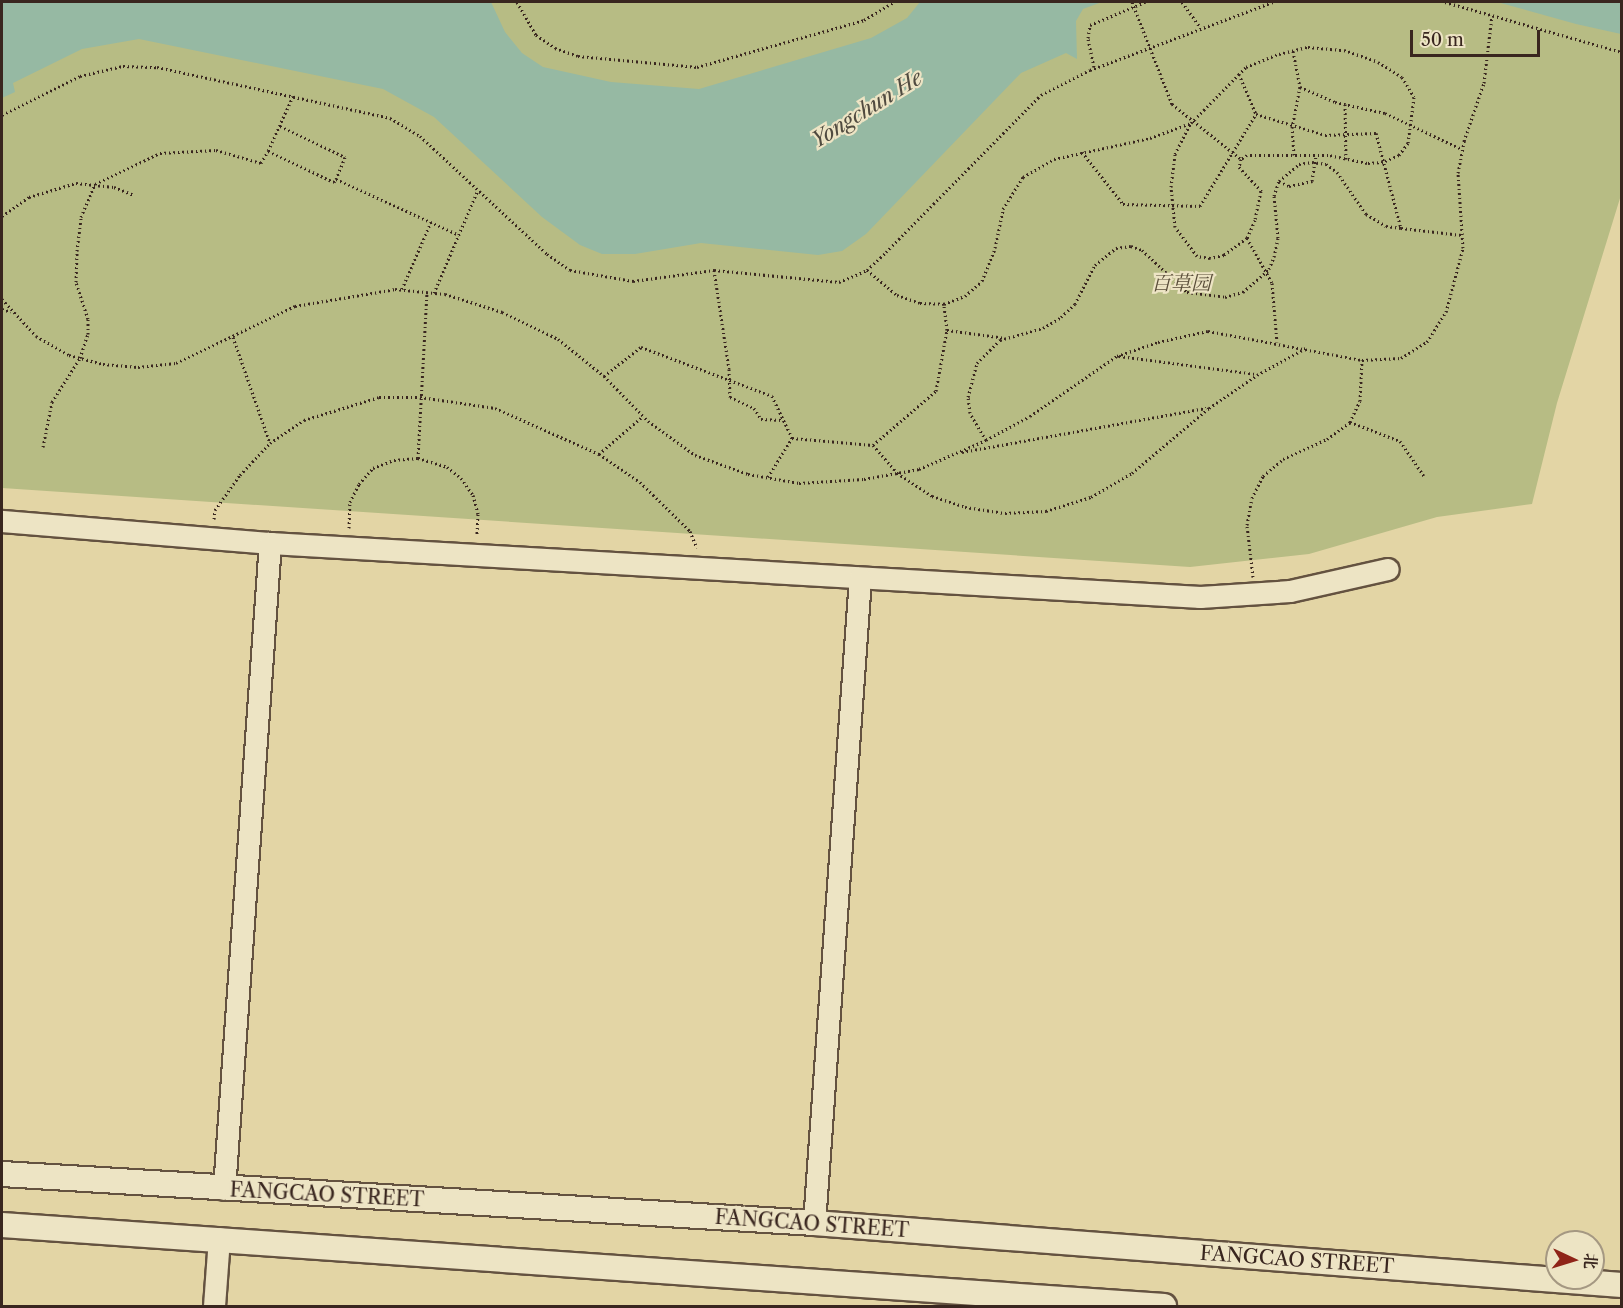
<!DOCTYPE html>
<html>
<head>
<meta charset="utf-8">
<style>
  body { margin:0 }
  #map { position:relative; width:1623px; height:1308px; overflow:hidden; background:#e3d5a5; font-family:"Libre Caslon Text","Noto Serif SC",serif }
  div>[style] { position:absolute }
  .green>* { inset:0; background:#b7bc84 }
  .water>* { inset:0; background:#96b9a3 }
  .path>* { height:3px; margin-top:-1.5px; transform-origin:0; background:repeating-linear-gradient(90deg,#39261f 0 1.5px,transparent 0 4.5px) }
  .roads { filter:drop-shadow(2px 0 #645240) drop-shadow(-2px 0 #645240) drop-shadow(0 2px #645240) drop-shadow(0 -2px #645240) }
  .tertiary>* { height:21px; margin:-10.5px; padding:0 10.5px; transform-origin:10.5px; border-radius:10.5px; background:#ede4c4 }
  .secondary>* { height:24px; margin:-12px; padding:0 12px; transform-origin:12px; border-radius:12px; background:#ede4c4 }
  .path-bridge>* { height:3px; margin-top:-1.5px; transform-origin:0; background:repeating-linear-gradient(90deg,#39261f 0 1.5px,transparent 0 4.5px) }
  span { translate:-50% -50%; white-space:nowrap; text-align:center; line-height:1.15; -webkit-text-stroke:4.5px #ede4c4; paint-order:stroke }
  .park-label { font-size:20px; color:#584c38; font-style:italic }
  .street-label { font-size:20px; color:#39261f }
  .water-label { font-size:21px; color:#504b40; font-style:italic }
  .frame { position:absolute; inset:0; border:3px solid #39261f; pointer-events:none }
  .north { position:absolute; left:1545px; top:1230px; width:60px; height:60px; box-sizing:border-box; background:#ede4c4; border:2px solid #a59882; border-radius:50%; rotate:94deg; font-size:16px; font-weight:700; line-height:24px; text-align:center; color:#39261f }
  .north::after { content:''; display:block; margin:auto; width:21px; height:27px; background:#8f2418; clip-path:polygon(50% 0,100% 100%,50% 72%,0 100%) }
  .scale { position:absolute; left:1410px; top:30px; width:130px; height:27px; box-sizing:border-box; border:3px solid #39261f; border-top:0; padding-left:8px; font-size:18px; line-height:21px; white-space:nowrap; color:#39261f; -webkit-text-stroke:4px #ede4c4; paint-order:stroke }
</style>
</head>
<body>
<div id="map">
  <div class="green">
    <i style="clip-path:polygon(2px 2px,1621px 2px,1621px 195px,1557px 403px,1532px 504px,1437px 517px,1309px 554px,1190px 567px,2px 488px)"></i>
  </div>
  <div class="water">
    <i style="clip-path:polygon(2px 2px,491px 2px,505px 32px,522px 53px,543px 67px,611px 82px,699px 89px,871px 38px,907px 18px,920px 2px,1102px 2px,1083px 9px,1076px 21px,1077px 59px,1066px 53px,1021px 73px,866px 234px,842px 251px,818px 255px,701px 243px,635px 254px,602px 254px,580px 245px,542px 217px,434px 117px,383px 89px,139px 39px,82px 49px,13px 83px,15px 92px,2px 98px)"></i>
    <i style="clip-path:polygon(1497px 2px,1621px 2px,1621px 34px,1576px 24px)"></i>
  </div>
  <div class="path">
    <i style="left:517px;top:2px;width:38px;rotate:60deg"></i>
    <i style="left:536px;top:35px;width:23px;rotate:34deg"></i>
    <i style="left:555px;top:48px;width:24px;rotate:19deg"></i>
    <i style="left:578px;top:56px;width:120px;rotate:5.3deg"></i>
    <i style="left:697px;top:67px;width:173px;rotate:-15.7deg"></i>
    <i style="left:864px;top:20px;width:35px;rotate:-31deg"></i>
    <i style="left:1132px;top:2px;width:110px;rotate:68.6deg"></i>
    <i style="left:1172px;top:104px;width:88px;rotate:38.6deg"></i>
    <i style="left:1182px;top:2px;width:31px;rotate:54deg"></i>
    <i style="left:1445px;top:2px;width:184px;rotate:15.8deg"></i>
    <i style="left:1293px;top:51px;width:37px;rotate:79deg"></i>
    <i style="left:1300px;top:87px;width:38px;rotate:23deg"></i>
    <i style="left:1335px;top:102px;width:51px;rotate:12.4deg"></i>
    <i style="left:1385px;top:113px;width:85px;rotate:25.1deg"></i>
    <i style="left:1094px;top:67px;width:30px;rotate:-102deg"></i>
    <i style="left:1088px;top:38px;width:13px;rotate:-81deg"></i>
    <i style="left:1090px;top:25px;width:60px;rotate:-22.7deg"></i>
    <i style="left:1239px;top:74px;width:43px;rotate:67deg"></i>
    <i style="left:1256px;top:114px;width:72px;rotate:16.9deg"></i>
    <i style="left:1325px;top:135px;width:51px;rotate:-2.2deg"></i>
    <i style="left:1376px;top:133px;width:98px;rotate:75.3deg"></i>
    <i style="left:1401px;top:228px;width:61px;rotate:6.5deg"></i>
    <i style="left:293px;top:96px;width:60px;rotate:114.4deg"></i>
    <i style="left:268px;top:151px;width:73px;rotate:25.2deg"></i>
    <i style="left:334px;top:182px;width:4px;rotate:-56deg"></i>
    <i style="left:1345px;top:104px;width:55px;rotate:89deg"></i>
    <i style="left:2px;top:115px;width:87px;rotate:-26.6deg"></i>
    <i style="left:80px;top:76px;width:44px;rotate:-13.1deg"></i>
    <i style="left:123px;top:66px;width:34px;rotate:2deg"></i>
    <i style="left:157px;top:67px;width:239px;rotate:12.3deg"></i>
    <i style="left:390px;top:118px;width:35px;rotate:31deg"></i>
    <i style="left:420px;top:136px;width:173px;rotate:42.9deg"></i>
    <i style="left:547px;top:254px;width:28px;rotate:35deg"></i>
    <i style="left:570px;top:270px;width:64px;rotate:9.9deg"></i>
    <i style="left:633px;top:281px;width:82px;rotate:-7.7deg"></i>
    <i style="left:714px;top:270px;width:126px;rotate:5.5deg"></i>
    <i style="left:839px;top:282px;width:30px;rotate:-23deg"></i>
    <i style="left:867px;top:270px;width:26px;rotate:-43deg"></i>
    <i style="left:886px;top:252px;width:221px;rotate:-45.4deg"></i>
    <i style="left:1041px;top:95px;width:55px;rotate:-27deg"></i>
    <i style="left:1090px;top:70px;width:195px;rotate:-20.4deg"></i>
    <i style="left:280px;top:126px;width:72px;rotate:25.5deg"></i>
    <i style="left:345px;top:157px;width:24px;rotate:112deg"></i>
    <i style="left:336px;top:179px;width:135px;rotate:24.5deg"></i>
    <i style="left:1082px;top:152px;width:66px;rotate:51.7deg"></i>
    <i style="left:1123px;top:204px;width:77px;rotate:1.5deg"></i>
    <i style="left:1200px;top:206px;width:108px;rotate:-58.7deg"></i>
    <i style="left:1294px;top:155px;width:27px;rotate:-94deg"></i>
    <i style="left:1292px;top:128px;width:42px;rotate:-79deg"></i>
    <i style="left:1279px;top:181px;width:11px;rotate:27deg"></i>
    <i style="left:1289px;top:186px;width:24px;rotate:-12deg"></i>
    <i style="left:1312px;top:181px;width:26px;rotate:-81deg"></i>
    <i style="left:2px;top:216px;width:33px;rotate:-35deg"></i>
    <i style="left:29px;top:197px;width:49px;rotate:-16.6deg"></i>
    <i style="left:76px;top:183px;width:38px;rotate:6deg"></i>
    <i style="left:114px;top:187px;width:22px;rotate:22deg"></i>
    <i style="left:1247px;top:238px;width:51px;rotate:60.9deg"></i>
    <i style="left:1272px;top:283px;width:59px;rotate:85.2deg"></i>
    <i style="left:714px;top:270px;width:100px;rotate:81.4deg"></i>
    <i style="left:729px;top:369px;width:28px;rotate:88deg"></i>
    <i style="left:730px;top:397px;width:26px;rotate:25deg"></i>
    <i style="left:754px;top:408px;width:13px;rotate:58deg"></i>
    <i style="left:761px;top:419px;width:21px;rotate:3deg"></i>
    <i style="left:867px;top:270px;width:39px;rotate:40deg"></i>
    <i style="left:897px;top:295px;width:24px;rotate:19deg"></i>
    <i style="left:920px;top:303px;width:24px;rotate:2deg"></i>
    <i style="left:944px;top:304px;width:22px;rotate:-21deg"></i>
    <i style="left:965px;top:296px;width:23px;rotate:-41deg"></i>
    <i style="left:982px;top:281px;width:35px;rotate:-68deg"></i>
    <i style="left:995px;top:248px;width:40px;rotate:-78deg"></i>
    <i style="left:1003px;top:209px;width:38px;rotate:-58deg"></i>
    <i style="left:1023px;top:177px;width:36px;rotate:-30deg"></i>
    <i style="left:1054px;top:159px;width:98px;rotate:-12.3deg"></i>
    <i style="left:1150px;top:138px;width:44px;rotate:-20.1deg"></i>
    <i style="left:1191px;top:123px;width:78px;rotate:-45.5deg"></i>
    <i style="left:1246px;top:67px;width:35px;rotate:-22deg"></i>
    <i style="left:1279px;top:54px;width:30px;rotate:-14deg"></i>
    <i style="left:1308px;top:47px;width:36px;rotate:5deg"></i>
    <i style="left:1344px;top:50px;width:36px;rotate:19deg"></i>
    <i style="left:1378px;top:62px;width:28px;rotate:32deg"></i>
    <i style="left:1402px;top:77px;width:23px;rotate:59deg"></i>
    <i style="left:1414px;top:97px;width:46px;rotate:97.4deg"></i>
    <i style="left:1408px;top:143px;width:15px;rotate:127deg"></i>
    <i style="left:1399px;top:155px;width:17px;rotate:156deg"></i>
    <i style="left:1383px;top:162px;width:16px;rotate:176deg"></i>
    <i style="left:1367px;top:163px;width:40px;rotate:-168deg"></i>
    <i style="left:1328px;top:155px;width:81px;rotate:180deg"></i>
    <i style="left:1247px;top:155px;width:7px;rotate:146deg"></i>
    <i style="left:1241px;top:159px;width:8px;rotate:104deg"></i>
    <i style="left:1239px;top:167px;width:33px;rotate:47deg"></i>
    <i style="left:1261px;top:191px;width:30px;rotate:102deg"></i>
    <i style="left:1255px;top:220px;width:20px;rotate:114deg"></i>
    <i style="left:1247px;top:238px;width:29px;rotate:144deg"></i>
    <i style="left:1224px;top:255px;width:14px;rotate:168deg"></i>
    <i style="left:1210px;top:258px;width:13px;rotate:-171deg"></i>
    <i style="left:1197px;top:256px;width:36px;rotate:-127deg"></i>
    <i style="left:1175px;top:227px;width:40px;rotate:-95.7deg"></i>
    <i style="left:1171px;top:187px;width:33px;rotate:-83deg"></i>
    <i style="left:1175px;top:154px;width:35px;rotate:-63deg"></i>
    <i style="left:402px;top:289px;width:73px;rotate:-66.6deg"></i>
    <i style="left:434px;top:293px;width:112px;rotate:-66.9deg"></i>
    <i style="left:2px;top:299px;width:50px;rotate:47.4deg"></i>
    <i style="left:36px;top:336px;width:38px;rotate:30deg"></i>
    <i style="left:69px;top:355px;width:35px;rotate:15deg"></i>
    <i style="left:103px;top:364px;width:35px;rotate:5deg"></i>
    <i style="left:138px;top:367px;width:38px;rotate:-6deg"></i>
    <i style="left:176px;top:363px;width:132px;rotate:-25.6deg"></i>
    <i style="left:295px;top:306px;width:101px;rotate:-9.6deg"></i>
    <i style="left:395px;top:289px;width:50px;rotate:5.7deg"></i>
    <i style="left:445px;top:294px;width:60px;rotate:17.5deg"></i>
    <i style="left:502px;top:312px;width:62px;rotate:25.7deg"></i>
    <i style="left:558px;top:339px;width:59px;rotate:38.8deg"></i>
    <i style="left:604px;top:376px;width:63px;rotate:45.6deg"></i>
    <i style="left:648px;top:421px;width:58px;rotate:35.9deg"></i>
    <i style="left:695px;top:455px;width:56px;rotate:19.7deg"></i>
    <i style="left:748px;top:474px;width:52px;rotate:10deg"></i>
    <i style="left:799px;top:483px;width:65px;rotate:-3.5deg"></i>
    <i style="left:864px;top:479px;width:56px;rotate:-10.3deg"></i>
    <i style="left:919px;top:469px;width:73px;rotate:-23.4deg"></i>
    <i style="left:986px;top:440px;width:50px;rotate:-28.6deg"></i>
    <i style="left:1030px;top:416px;width:106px;rotate:-34.6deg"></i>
    <i style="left:1117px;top:356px;width:43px;rotate:-18.9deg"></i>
    <i style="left:1158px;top:342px;width:51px;rotate:-12.4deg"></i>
    <i style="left:1208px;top:331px;width:157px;rotate:10.7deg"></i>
    <i style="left:1362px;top:360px;width:39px;rotate:-3deg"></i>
    <i style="left:1401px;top:358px;width:31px;rotate:-32deg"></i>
    <i style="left:1427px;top:342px;width:36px;rotate:-58deg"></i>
    <i style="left:1446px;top:312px;width:66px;rotate:-75.1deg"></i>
    <i style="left:1463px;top:248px;width:75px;rotate:-93.8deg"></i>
    <i style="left:1458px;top:173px;width:33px;rotate:-79deg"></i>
    <i style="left:1464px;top:141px;width:61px;rotate:-71deg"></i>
    <i style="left:1484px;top:83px;width:68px;rotate:-83.3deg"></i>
    <i style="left:2px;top:309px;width:9px;rotate:18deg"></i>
    <i style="left:947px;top:330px;width:59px;rotate:7.9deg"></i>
    <i style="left:233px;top:337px;width:112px;rotate:70.8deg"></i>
    <i style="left:1119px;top:356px;width:137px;rotate:7.5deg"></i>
    <i style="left:604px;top:376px;width:47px;rotate:-38.1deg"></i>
    <i style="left:641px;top:347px;width:140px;rotate:20.5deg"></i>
    <i style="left:772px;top:396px;width:47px;rotate:64.5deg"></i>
    <i style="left:792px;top:438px;width:81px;rotate:4.9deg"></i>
    <i style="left:873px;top:445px;width:83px;rotate:-40.6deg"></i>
    <i style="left:936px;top:391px;width:62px;rotate:-79.8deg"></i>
    <i style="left:947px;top:330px;width:26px;rotate:-97deg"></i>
    <i style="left:1350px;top:422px;width:53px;rotate:20.8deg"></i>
    <i style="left:1400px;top:441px;width:42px;rotate:55.6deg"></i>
    <i style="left:873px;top:445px;width:37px;rotate:49deg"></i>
    <i style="left:897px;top:473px;width:42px;rotate:33.3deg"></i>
    <i style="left:932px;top:496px;width:35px;rotate:18deg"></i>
    <i style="left:965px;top:507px;width:40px;rotate:8.5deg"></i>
    <i style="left:1005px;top:513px;width:41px;rotate:-2.8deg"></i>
    <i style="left:1046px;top:511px;width:47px;rotate:-17.3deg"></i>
    <i style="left:1091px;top:497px;width:48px;rotate:-30.3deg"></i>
    <i style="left:1132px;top:473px;width:101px;rotate:-40.2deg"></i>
    <i style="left:1209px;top:408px;width:58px;rotate:-34.5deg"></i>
    <i style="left:1257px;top:375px;width:56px;rotate:-28.9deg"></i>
    <i style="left:43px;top:447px;width:46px;rotate:-78.7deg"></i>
    <i style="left:52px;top:402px;width:52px;rotate:-57.5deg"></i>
    <i style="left:80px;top:358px;width:25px;rotate:-72deg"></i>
    <i style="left:88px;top:334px;width:15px;rotate:-90deg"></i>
    <i style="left:88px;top:319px;width:39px;rotate:-108deg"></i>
    <i style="left:76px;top:282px;width:31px;rotate:-88deg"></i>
    <i style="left:77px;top:251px;width:34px;rotate:-83deg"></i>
    <i style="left:81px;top:217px;width:36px;rotate:-67deg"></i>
    <i style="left:95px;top:184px;width:72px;rotate:-25.5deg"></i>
    <i style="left:160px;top:153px;width:56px;rotate:-3.1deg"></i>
    <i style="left:216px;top:150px;width:47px;rotate:16.1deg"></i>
    <i style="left:261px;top:163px;width:14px;rotate:-60deg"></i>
    <i style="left:962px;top:452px;width:248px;rotate:-10.2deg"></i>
    <i style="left:599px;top:454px;width:58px;rotate:-40.8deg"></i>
    <i style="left:418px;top:458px;width:165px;rotate:-86.9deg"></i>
    <i style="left:768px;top:477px;width:46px;rotate:-58.4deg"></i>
    <i style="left:214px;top:519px;width:9px;rotate:-84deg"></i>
    <i style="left:215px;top:510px;width:43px;rotate:-54.5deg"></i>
    <i style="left:240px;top:475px;width:44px;rotate:-46.8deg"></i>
    <i style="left:270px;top:443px;width:41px;rotate:-34.1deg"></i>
    <i style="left:304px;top:420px;width:78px;rotate:-17deg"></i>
    <i style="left:379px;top:397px;width:41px"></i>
    <i style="left:420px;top:397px;width:76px;rotate:8.3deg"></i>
    <i style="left:495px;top:408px;width:114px;rotate:23.9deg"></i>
    <i style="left:599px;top:454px;width:50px;rotate:34.3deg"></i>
    <i style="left:640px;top:482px;width:70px;rotate:44.4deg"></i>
    <i style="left:690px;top:531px;width:18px;rotate:68deg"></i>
    <i style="left:349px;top:528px;width:26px;rotate:-88deg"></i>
    <i style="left:350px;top:502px;width:20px;rotate:-63deg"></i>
    <i style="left:359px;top:484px;width:21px;rotate:-49deg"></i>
    <i style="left:373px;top:468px;width:22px;rotate:-21deg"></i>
    <i style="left:394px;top:460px;width:24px;rotate:-5deg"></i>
    <i style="left:418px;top:458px;width:30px;rotate:17deg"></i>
    <i style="left:447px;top:467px;width:18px;rotate:38deg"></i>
    <i style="left:461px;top:478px;width:21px;rotate:55deg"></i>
    <i style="left:473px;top:495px;width:20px;rotate:75deg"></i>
    <i style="left:478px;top:514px;width:22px;rotate:93deg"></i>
    <i style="left:1253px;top:577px;width:52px;rotate:-96.6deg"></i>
    <i style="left:1247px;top:525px;width:27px;rotate:-80deg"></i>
    <i style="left:1252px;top:498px;width:25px;rotate:-63deg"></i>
    <i style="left:1263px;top:476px;width:26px;rotate:-40deg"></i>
    <i style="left:1283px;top:459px;width:48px;rotate:-24.4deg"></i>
    <i style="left:1327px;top:439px;width:29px;rotate:-36deg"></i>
    <i style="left:1350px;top:422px;width:23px;rotate:-65deg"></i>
    <i style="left:1360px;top:401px;width:41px;rotate:-87.2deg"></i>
  </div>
  <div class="roads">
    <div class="tertiary">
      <i style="left:2px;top:521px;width:269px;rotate:4.7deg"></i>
      <i style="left:270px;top:543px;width:932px;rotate:3.32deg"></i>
      <i style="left:1200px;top:597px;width:90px;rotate:-3.8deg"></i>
      <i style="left:1290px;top:591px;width:100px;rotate:-12.7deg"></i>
      <i style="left:224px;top:1189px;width:648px;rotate:-85.93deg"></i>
      <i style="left:814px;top:1223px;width:647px;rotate:-85.92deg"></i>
      <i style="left:214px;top:1306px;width:68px;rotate:-85.8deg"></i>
    </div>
    <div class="secondary">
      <i style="left:2px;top:1174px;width:813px;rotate:3.45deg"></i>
      <i style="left:814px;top:1223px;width:810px;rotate:4.39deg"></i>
      <i style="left:2px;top:1225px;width:1165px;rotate:3.99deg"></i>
    </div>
  </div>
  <div class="path-bridge">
    <i style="left:986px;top:440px;width:31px;rotate:-121deg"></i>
    <i style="left:970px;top:413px;width:16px;rotate:-97deg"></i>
    <i style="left:968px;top:397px;width:35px;rotate:-75deg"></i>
    <i style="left:977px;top:363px;width:33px;rotate:-45deg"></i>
    <i style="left:1000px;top:340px;width:45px;rotate:-15.6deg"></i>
    <i style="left:1043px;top:328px;width:21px;rotate:-31deg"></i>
    <i style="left:1061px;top:317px;width:19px;rotate:-43deg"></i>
    <i style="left:1075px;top:304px;width:44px;rotate:-62.9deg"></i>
    <i style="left:1095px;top:265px;width:27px;rotate:-39deg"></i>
    <i style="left:1116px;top:248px;width:15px;rotate:-8deg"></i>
    <i style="left:1131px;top:246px;width:12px;rotate:20deg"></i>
    <i style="left:1142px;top:250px;width:62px;rotate:43deg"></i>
    <i style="left:1187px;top:292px;width:38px;rotate:7deg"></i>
    <i style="left:1225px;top:297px;width:19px;rotate:-16deg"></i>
    <i style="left:1243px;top:292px;width:35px;rotate:-41deg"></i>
    <i style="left:1269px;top:269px;width:13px;rotate:-67deg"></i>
    <i style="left:1274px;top:257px;width:19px;rotate:-78deg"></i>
    <i style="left:1278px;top:238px;width:42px;rotate:-95.4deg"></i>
    <i style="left:1274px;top:196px;width:16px;rotate:-72deg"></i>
    <i style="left:1279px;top:181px;width:26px;rotate:-40deg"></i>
    <i style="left:1299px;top:164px;width:13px;rotate:-9deg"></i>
    <i style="left:1312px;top:162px;width:14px;rotate:8deg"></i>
    <i style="left:1326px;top:164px;width:14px;rotate:36deg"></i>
    <i style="left:1337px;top:172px;width:51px;rotate:55.4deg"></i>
    <i style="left:1366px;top:214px;width:23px;rotate:31deg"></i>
    <i style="left:1386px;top:226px;width:15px;rotate:8deg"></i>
  </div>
  <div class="park-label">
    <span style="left:1181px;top:283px">百草园</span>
  </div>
  <div class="street-label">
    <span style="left:327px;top:1195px;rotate:3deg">FANGCAO STREET</span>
    <span style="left:812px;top:1224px;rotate:4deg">FANGCAO STREET</span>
    <span style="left:1297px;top:1260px;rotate:4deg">FANGCAO STREET</span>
  </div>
  <div class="water-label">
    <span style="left:867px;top:109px;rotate:-32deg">Yongchun He</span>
  </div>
  <div class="frame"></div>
  <div class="north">北</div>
  <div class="scale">50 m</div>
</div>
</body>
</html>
